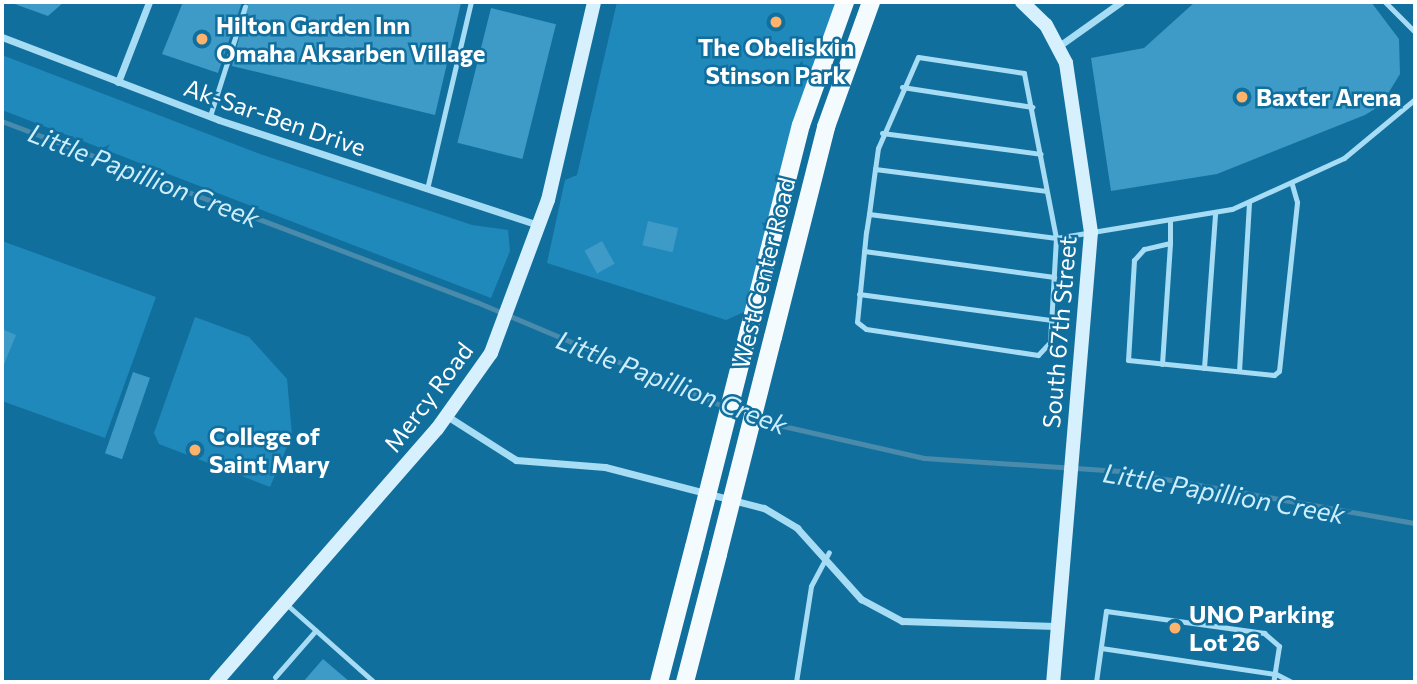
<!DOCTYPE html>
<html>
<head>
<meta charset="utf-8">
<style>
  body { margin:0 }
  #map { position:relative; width:1417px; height:684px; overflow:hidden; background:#116f9e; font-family:Commissioner,sans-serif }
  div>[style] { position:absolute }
  .green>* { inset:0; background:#2089bb }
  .stream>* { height:4.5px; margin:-2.25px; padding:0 2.25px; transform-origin:2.25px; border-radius:2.25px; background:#4a8aaa }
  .building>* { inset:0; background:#3e9ac6; transform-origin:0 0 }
  .lane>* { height:5px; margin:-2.5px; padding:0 2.5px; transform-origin:2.5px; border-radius:2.5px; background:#a7dcf5 }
  .street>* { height:7px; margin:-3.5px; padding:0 3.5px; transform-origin:3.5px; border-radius:3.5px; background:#a7dcf5 }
  .secondary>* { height:14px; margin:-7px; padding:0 7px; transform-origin:7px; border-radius:7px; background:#d7f0fd }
  .primary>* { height:18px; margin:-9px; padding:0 9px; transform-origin:9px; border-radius:9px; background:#f4fbff }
  .primary-bridge>* { height:18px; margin:-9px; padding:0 9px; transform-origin:9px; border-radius:9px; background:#f4fbff }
  .dots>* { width:19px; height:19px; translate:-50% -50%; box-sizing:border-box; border:4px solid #116f9e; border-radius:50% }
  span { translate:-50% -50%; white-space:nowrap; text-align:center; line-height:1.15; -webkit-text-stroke:5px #116f9e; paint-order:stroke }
  .poi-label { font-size:24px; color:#fff; font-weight:700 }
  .left { translate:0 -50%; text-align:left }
  .street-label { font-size:24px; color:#fff }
  .water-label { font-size:26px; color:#ceeefc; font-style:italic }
  .frame { position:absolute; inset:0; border:4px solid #fff; pointer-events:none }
</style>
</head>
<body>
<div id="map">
  <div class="green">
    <i style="clip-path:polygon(617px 2px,836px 2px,798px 107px,744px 312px,726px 320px,547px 263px,565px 180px,577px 175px)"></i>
    <i style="clip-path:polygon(2px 55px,260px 154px,472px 225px,508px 230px,510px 251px,491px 298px,2px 110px)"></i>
    <i style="clip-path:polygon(2px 241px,156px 297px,105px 438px,2px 401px)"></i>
    <i style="clip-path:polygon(195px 317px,249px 337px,287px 379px,292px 435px,270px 487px,159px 444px,154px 433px)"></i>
  </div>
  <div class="stream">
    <i style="left:2px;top:121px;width:508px;rotate:20.86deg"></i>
    <i style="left:477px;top:302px;width:270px;rotate:22.9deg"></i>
    <i style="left:757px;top:420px;width:171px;rotate:12.8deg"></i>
    <i style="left:924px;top:458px;width:196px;rotate:3.8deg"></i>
    <i style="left:1120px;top:471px;width:300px;rotate:10deg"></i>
  </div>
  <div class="building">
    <i style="clip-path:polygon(9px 2px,64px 2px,48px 16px)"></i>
    <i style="clip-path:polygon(183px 2px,242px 2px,218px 73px,162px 54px)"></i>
    <i style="clip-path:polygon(248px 2px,461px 3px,435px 115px,232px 66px)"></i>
    <i style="clip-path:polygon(1195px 2px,1371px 2px,1399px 39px,1400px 74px,1381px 105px,1365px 115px,1217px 174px,1111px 191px,1091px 58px,1144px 48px)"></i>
    <i style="left:491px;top:8px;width:67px;height:139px;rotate:14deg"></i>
    <i style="left:775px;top:15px;width:11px;height:11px;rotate:41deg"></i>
    <i style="left:648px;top:221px;width:31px;height:25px;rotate:13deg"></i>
    <i style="left:602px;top:241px;width:26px;height:20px;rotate:61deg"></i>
    <i style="clip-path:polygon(2px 329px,16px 335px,2px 369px)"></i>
    <i style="left:133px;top:372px;width:18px;height:86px;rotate:19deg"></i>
    <i style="clip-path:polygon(323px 659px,350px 682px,303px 682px)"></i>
  </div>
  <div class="lane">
    <i style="left:1385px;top:2px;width:42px;rotate:45deg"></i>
    <i style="left:902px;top:87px;width:132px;rotate:8.7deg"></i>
    <i style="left:210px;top:116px;width:115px;rotate:-72.3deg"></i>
    <i style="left:882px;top:133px;width:160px;rotate:7.5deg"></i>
    <i style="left:875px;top:169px;width:172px;rotate:7.3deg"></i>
    <i style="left:427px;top:189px;width:192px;rotate:-76.8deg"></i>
    <i style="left:869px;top:214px;width:189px;rotate:7.3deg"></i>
    <i style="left:1056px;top:238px;width:168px;rotate:-101deg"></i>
    <i style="left:1024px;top:73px;width:107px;rotate:-171.4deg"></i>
    <i style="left:918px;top:57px;width:99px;rotate:113.7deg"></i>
    <i style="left:878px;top:148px;width:21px;rotate:98deg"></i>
    <i style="left:875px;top:169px;width:45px;rotate:97.6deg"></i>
    <i style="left:869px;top:214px;width:18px;rotate:99deg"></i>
    <i style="left:866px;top:232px;width:90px;rotate:95.7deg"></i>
    <i style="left:857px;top:322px;width:11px;rotate:38deg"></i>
    <i style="left:866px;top:329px;width:174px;rotate:8.6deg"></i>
    <i style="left:1038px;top:355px;width:18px;rotate:-47deg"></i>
    <i style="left:1050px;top:342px;width:104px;rotate:-86.7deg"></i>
    <i style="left:1056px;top:238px;width:178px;rotate:-9.4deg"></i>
    <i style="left:1232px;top:209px;width:123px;rotate:-24.5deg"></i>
    <i style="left:1344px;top:158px;width:92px;rotate:-39.7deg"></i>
    <i style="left:1170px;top:222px;width:21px;rotate:90deg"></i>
    <i style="left:1170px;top:243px;width:27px;rotate:167deg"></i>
    <i style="left:1144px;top:249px;width:15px;rotate:132deg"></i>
    <i style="left:1134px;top:260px;width:100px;rotate:93.4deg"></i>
    <i style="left:1128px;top:360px;width:147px;rotate:5.9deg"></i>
    <i style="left:1274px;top:375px;width:6px;rotate:-39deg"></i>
    <i style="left:1279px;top:371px;width:170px;rotate:-83.9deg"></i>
    <i style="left:1297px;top:202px;width:18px;rotate:-106deg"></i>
    <i style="left:864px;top:251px;width:192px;rotate:7.8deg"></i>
    <i style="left:859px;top:294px;width:195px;rotate:7.7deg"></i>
    <i style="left:1162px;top:364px;width:121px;rotate:-86.2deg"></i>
    <i style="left:1204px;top:368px;width:155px;rotate:-85.9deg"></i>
    <i style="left:1239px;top:371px;width:169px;rotate:-86.6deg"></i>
    <i style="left:285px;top:603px;width:119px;rotate:41.6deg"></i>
    <i style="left:1101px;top:648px;width:177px;rotate:8.5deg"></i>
    <i style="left:1276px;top:674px;width:18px;rotate:27deg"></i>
    <i style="left:275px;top:677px;width:62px;rotate:-48.9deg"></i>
    <i style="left:796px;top:682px;width:97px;rotate:-81.1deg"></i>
    <i style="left:811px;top:586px;width:38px;rotate:-62deg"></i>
    <i style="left:1096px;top:682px;width:72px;rotate:-82deg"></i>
    <i style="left:1106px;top:611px;width:160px;rotate:7.9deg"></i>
    <i style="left:1264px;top:633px;width:20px;rotate:41deg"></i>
    <i style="left:1279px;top:646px;width:36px;rotate:99deg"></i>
  </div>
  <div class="street">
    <i style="left:2px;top:37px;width:232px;rotate:20.9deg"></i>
    <i style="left:219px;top:120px;width:337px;rotate:18.2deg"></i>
    <i style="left:1059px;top:46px;width:76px;rotate:-35.4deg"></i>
    <i style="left:118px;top:82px;width:86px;rotate:-68.8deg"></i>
    <i style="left:447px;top:416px;width:82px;rotate:32.5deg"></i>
    <i style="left:516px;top:460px;width:89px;rotate:4.5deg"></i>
    <i style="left:605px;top:467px;width:164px;rotate:14.5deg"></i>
    <i style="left:764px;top:508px;width:39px;rotate:31deg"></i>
    <i style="left:797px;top:528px;width:96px;rotate:48deg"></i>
    <i style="left:861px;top:599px;width:47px;rotate:28.2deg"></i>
    <i style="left:902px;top:621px;width:153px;rotate:1.9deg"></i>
  </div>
  <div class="secondary">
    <i style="left:1022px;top:2px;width:33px;rotate:44deg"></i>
    <i style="left:1046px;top:25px;width:43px;rotate:62.2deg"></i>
    <i style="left:1066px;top:63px;width:171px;rotate:81.6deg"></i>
    <i style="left:1091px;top:232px;width:452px;rotate:94.8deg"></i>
    <i style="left:216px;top:682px;width:336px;rotate:-48.9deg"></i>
    <i style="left:437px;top:429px;width:93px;rotate:-54.6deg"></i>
    <i style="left:491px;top:353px;width:163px;rotate:-69.6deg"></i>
    <i style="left:548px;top:200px;width:203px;rotate:-76.9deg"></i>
  </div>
  <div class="primary">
    <i style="left:749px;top:330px;width:211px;rotate:-75.8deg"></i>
    <i style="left:801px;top:125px;width:131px;rotate:-70.3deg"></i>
    <i style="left:773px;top:337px;width:217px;rotate:-75.8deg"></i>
    <i style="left:826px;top:127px;width:133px;rotate:-70.2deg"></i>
    <i style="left:659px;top:682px;width:139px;rotate:-75.5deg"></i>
    <i style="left:685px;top:682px;width:132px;rotate:-75.5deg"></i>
  </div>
  <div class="primary-bridge">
    <i style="left:694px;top:547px;width:224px;rotate:-75.8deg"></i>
    <i style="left:718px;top:554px;width:224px;rotate:-75.8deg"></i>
  </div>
  <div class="dots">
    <i style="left:776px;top:22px;background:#ffb26a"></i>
    <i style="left:202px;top:39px;background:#ffb26a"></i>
    <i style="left:1242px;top:97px;background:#ffb26a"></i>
    <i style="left:195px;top:450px;background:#ffb26a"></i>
    <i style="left:1175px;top:628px;background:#ffb26a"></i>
  </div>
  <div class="poi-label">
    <span class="left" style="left:216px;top:39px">Hilton Garden Inn<br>Omaha Aksarben Village</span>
    <span style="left:776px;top:61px">The Obelisk in<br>Stinson Park</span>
    <span class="left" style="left:1256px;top:97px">Baxter Arena</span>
    <span class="left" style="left:209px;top:450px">College of<br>Saint Mary</span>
    <span class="left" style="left:1189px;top:628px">UNO Parking<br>Lot 26</span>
  </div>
  <div class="street-label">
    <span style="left:275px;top:117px;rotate:19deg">Ak-Sar-Ben Drive</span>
    <span style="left:763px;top:273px;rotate:-76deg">West Center Road</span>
    <span style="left:1059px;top:332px;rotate:-85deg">South 67th Street</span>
    <span style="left:428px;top:397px;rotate:-53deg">Mercy Road</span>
  </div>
  <div class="water-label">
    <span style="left:144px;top:175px;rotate:21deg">Little Papillion Creek</span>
    <span style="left:672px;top:382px;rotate:21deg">Little Papillion Creek</span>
    <span style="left:1224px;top:493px;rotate:10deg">Little Papillion Creek</span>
  </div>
  <div class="frame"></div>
</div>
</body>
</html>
